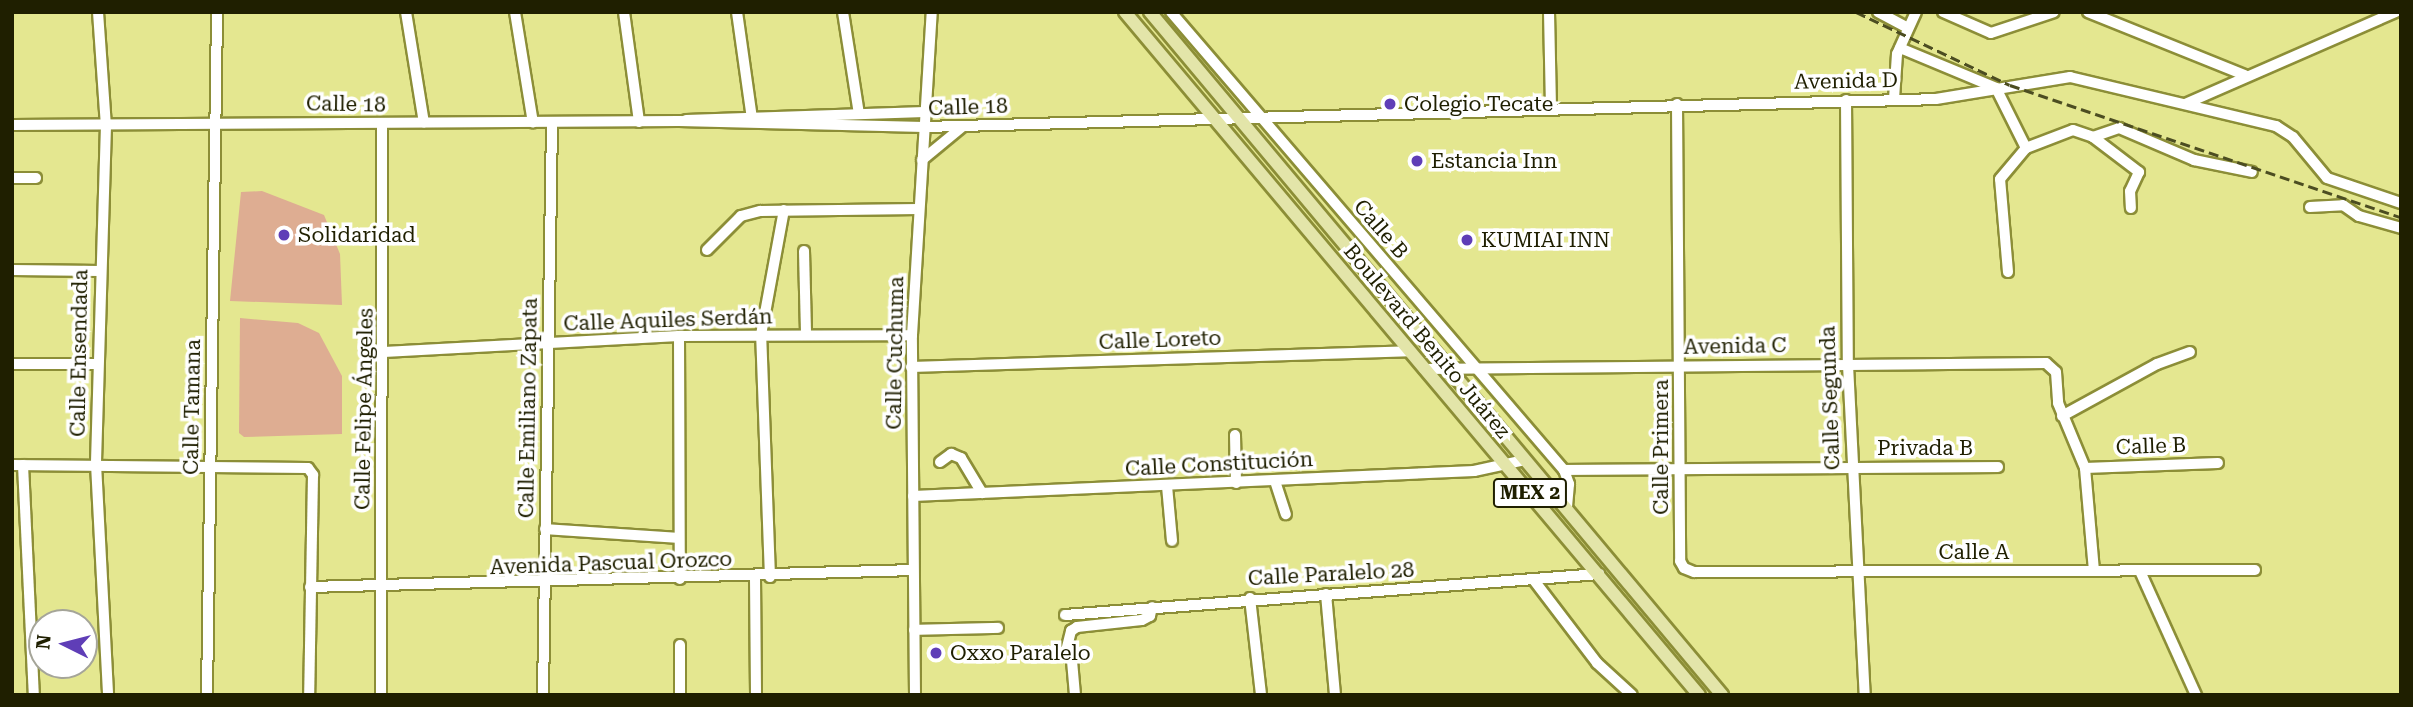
<!DOCTYPE html>
<html>
<head>
<meta charset="utf-8">
<style>
  body { margin:0 }
  #map { position:relative; width:2413px; height:707px; overflow:hidden; background:#e4e790; font-family:"Roboto Serif",serif }
  div>[style] { position:absolute }
  .green>* { inset:0; background:#dead92 }
  .roads { filter:drop-shadow(2px 0 #8c8e37) drop-shadow(-2px 0 #8c8e37) drop-shadow(0 2px #8c8e37) drop-shadow(0 -2px #8c8e37) }
  .minor>* { height:10px; margin:-5px; padding:0 5px; transform-origin:5px; border-radius:5px; background:#fff }
  .major>* { height:12px; margin:-6px; padding:0 6px; transform-origin:6px; border-radius:6px; background:#e3e5a9 }
  .rail>* { height:2.5px; margin-top:-1.25px; transform-origin:0; background:repeating-linear-gradient(90deg,#4c4d21 0 10px,transparent 0 15px) }
  .dots>* { width:19px; height:19px; translate:-50% -50%; box-sizing:border-box; border:4px solid #fff; border-radius:50% }
  span { translate:-50% -50%; white-space:nowrap; text-align:center; line-height:1.15; -webkit-text-stroke:7px #fff; paint-order:stroke }
  .shield-label span { padding:2px 5px; background:#fff; border:2px solid; border-radius:5px; -webkit-text-stroke-width:0 }
  .shield-label { font-size:19px; color:#1f1f00; font-weight:700 }
  .street-label { font-size:21px; color:#1f1f00 }
  .poi-label { font-size:21px; color:#1f1f00 }
  .left { translate:0 -50%; text-align:left }
  .frame { position:absolute; inset:0; border:14px solid #1f1f00; pointer-events:none }
  .north { position:absolute; left:28px; top:609px; width:70px; height:70px; box-sizing:border-box; background:#fff; border:2px solid #a5a599; border-radius:50%; rotate:276deg; font-size:19px; font-weight:700; line-height:28px; text-align:center; color:#1f1f00 }
  .north::after { content:''; display:block; margin:auto; width:24px; height:32px; background:#5f3eb7; clip-path:polygon(50% 0,100% 100%,50% 72%,0 100%) }
</style>
</head>
<body>
<div id="map">
  <div class="green">
    <i style="clip-path:polygon(262px 191px,324px 215px,340px 254px,342px 305px,230px 301px,241px 192px)"></i>
    <i style="clip-path:polygon(240px 318px,298px 323px,319px 333px,342px 376px,342px 434px,244px 437px,239px 433px)"></i>
  </div>
  <div class="roads">
    <div class="minor">
      <i style="left:98px;top:12px;width:113px;rotate:86deg"></i>
      <i style="left:106px;top:125px;width:339px;rotate:91.7deg"></i>
      <i style="left:96px;top:464px;width:231px;rotate:87deg"></i>
      <i style="left:406px;top:12px;width:112px;rotate:80.8deg"></i>
      <i style="left:515px;top:12px;width:112px;rotate:80.8deg"></i>
      <i style="left:624px;top:12px;width:111px;rotate:82.2deg"></i>
      <i style="left:737px;top:12px;width:108px;rotate:82deg"></i>
      <i style="left:843px;top:12px;width:103px;rotate:81.1deg"></i>
      <i style="left:1171px;top:12px;width:604px;rotate:49.37deg"></i>
      <i style="left:1564px;top:470px;width:15px;rotate:70deg"></i>
      <i style="left:1569px;top:484px;width:25px;rotate:95deg"></i>
      <i style="left:1549px;top:12px;width:96px;rotate:88.8deg"></i>
      <i style="left:1878px;top:12px;width:34px;rotate:28deg"></i>
      <i style="left:1943px;top:12px;width:52px;rotate:23.6deg"></i>
      <i style="left:1991px;top:33px;width:66px;rotate:-18.4deg"></i>
      <i style="left:2088px;top:12px;width:169px;rotate:21.9deg"></i>
      <i style="left:1900px;top:48px;width:104px;rotate:22.6deg"></i>
      <i style="left:1996px;top:88px;width:67px;rotate:63.4deg"></i>
      <i style="left:1894px;top:99px;width:45px;rotate:-86.2deg"></i>
      <i style="left:1897px;top:54px;width:46px;rotate:-65.7deg"></i>
      <i style="left:1846px;top:100px;width:265px;rotate:89.6deg"></i>
      <i style="left:1848px;top:365px;width:330px;rotate:87.1deg"></i>
      <i style="left:1677px;top:104px;width:457px;rotate:89.6deg"></i>
      <i style="left:1680px;top:561px;width:8px;rotate:60deg"></i>
      <i style="left:1684px;top:568px;width:11px;rotate:22deg"></i>
      <i style="left:1694px;top:572px;width:561px;rotate:-0.2deg"></i>
      <i style="left:2185px;top:104px;width:230px;rotate:-23.6deg"></i>
      <i style="left:686px;top:120px;width:239px;rotate:-1.9deg"></i>
      <i style="left:12px;top:125px;width:667px;rotate:-0.34deg"></i>
      <i style="left:679px;top:121px;width:245px;rotate:1.4deg"></i>
      <i style="left:924px;top:127px;width:1012px;rotate:-1.58deg"></i>
      <i style="left:1936px;top:99px;width:136px;rotate:-9.3deg"></i>
      <i style="left:2070px;top:77px;width:212px;rotate:13.4deg"></i>
      <i style="left:2276px;top:126px;width:20px;rotate:33deg"></i>
      <i style="left:2293px;top:137px;width:53px;rotate:50.3deg"></i>
      <i style="left:2327px;top:178px;width:78px;rotate:18.7deg"></i>
      <i style="left:2093px;top:137px;width:28px;rotate:-19deg"></i>
      <i style="left:2119px;top:128px;width:82px;rotate:23.1deg"></i>
      <i style="left:2194px;top:160px;width:59px;rotate:11.7deg"></i>
      <i style="left:922px;top:160px;width:52px;rotate:-39.5deg"></i>
      <i style="left:12px;top:178px;width:24px"></i>
      <i style="left:2310px;top:207px;width:33px;rotate:-3deg"></i>
      <i style="left:2343px;top:205px;width:19px;rotate:35deg"></i>
      <i style="left:2359px;top:216px;width:44px;rotate:15.9deg"></i>
      <i style="left:707px;top:250px;width:48px;rotate:-45deg"></i>
      <i style="left:741px;top:216px;width:20px;rotate:-15deg"></i>
      <i style="left:760px;top:211px;width:159px;rotate:-0.7deg"></i>
      <i style="left:804px;top:251px;width:84px;rotate:88.6deg"></i>
      <i style="left:12px;top:270px;width:88px;rotate:0.7deg"></i>
      <i style="left:2008px;top:272px;width:93px;rotate:-94.9deg"></i>
      <i style="left:2000px;top:179px;width:40px;rotate:-50deg"></i>
      <i style="left:2026px;top:148px;width:50px;rotate:-21deg"></i>
      <i style="left:2073px;top:130px;width:21px;rotate:19deg"></i>
      <i style="left:2093px;top:137px;width:58px;rotate:37.3deg"></i>
      <i style="left:2139px;top:172px;width:21px;rotate:115deg"></i>
      <i style="left:2130px;top:191px;width:17px;rotate:87deg"></i>
      <i style="left:679px;top:336px;width:243px;rotate:89.8deg"></i>
      <i style="left:384px;top:352px;width:295px;rotate:-3.1deg"></i>
      <i style="left:679px;top:336px;width:233px;rotate:-0.2deg"></i>
      <i style="left:12px;top:364px;width:85px"></i>
      <i style="left:911px;top:367px;width:498px;rotate:-1.8deg"></i>
      <i style="left:1424px;top:369px;width:622px;rotate:-0.55deg"></i>
      <i style="left:2046px;top:363px;width:13px;rotate:42deg"></i>
      <i style="left:2056px;top:372px;width:31px;rotate:86deg"></i>
      <i style="left:2058px;top:403px;width:70px;rotate:67.4deg"></i>
      <i style="left:2085px;top:468px;width:103px;rotate:85deg"></i>
      <i style="left:2062px;top:416px;width:108px;rotate:-28.7deg"></i>
      <i style="left:2157px;top:364px;width:35px;rotate:-20deg"></i>
      <i style="left:1235px;top:435px;width:48px;rotate:88.8deg"></i>
      <i style="left:940px;top:462px;width:14px;rotate:-36deg"></i>
      <i style="left:951px;top:454px;width:11px;rotate:22deg"></i>
      <i style="left:961px;top:458px;width:41px;rotate:59deg"></i>
      <i style="left:12px;top:465px;width:296px;rotate:0.6deg"></i>
      <i style="left:308px;top:468px;width:9px;rotate:54deg"></i>
      <i style="left:313px;top:475px;width:220px;rotate:91deg"></i>
      <i style="left:23px;top:465px;width:230px;rotate:87.3deg"></i>
      <i style="left:2085px;top:468px;width:133px;rotate:-2.2deg"></i>
      <i style="left:1564px;top:470px;width:434px;rotate:-0.4deg"></i>
      <i style="left:1275px;top:481px;width:35px;rotate:72deg"></i>
      <i style="left:1167px;top:486px;width:55px;rotate:84.8deg"></i>
      <i style="left:913px;top:496px;width:562px;rotate:-2.55deg"></i>
      <i style="left:1474px;top:471px;width:52px;rotate:-12.2deg"></i>
      <i style="left:545px;top:529px;width:134px;rotate:3.8deg"></i>
      <i style="left:2140px;top:571px;width:136px;rotate:65.7deg"></i>
      <i style="left:770px;top:577px;width:242px;rotate:-92.1deg"></i>
      <i style="left:761px;top:335px;width:127px;rotate:-79.6deg"></i>
      <i style="left:755px;top:578px;width:117px;rotate:89.5deg"></i>
      <i style="left:1533px;top:579px;width:106px;rotate:52.7deg"></i>
      <i style="left:1597px;top:663px;width:47px;rotate:42.4deg"></i>
      <i style="left:310px;top:587px;width:603px;rotate:-1.61deg"></i>
      <i style="left:1326px;top:594px;width:101px;rotate:84.9deg"></i>
      <i style="left:1250px;top:598px;width:98px;rotate:83.5deg"></i>
      <i style="left:1065px;top:615px;width:536px;rotate:-4.39deg"></i>
      <i style="left:914px;top:630px;width:84px;rotate:-1.4deg"></i>
      <i style="left:680px;top:645px;width:50px;rotate:90deg"></i>
      <i style="left:207px;top:695px;width:683px;rotate:-89.16deg"></i>
      <i style="left:381px;top:695px;width:571px;rotate:-89.9deg"></i>
      <i style="left:543px;top:695px;width:573px;rotate:-89.1deg"></i>
      <i style="left:915px;top:695px;width:360px;rotate:-90.5deg"></i>
      <i style="left:912px;top:335px;width:324px;rotate:-86.5deg"></i>
      <i style="left:1075px;top:695px;width:37px;rotate:-95deg"></i>
      <i style="left:1072px;top:658px;width:9px;rotate:-131deg"></i>
      <i style="left:1066px;top:651px;width:21px;rotate:-76deg"></i>
      <i style="left:1071px;top:631px;width:7px;rotate:-34deg"></i>
      <i style="left:1077px;top:627px;width:65px;rotate:-6.1deg"></i>
      <i style="left:1142px;top:620px;width:9px;rotate:-27deg"></i>
      <i style="left:1150px;top:616px;width:9px;rotate:-77deg"></i>
    </div>
    <div class="major">
      <i style="left:1125px;top:12px;width:892px;rotate:49.96deg"></i>
      <i style="left:1150px;top:12px;width:891px;rotate:50.05deg"></i>
    </div>
  </div>
  <div class="rail">
    <i style="left:1856px;top:12px;width:170px;rotate:25.4deg"></i>
    <i style="left:2010px;top:85px;width:413px;rotate:18.7deg"></i>
  </div>
  <div class="dots">
    <i style="left:1390px;top:104px;background:#5f3eb7"></i>
    <i style="left:1417px;top:161px;background:#5f3eb7"></i>
    <i style="left:284px;top:235px;background:#5f3eb7"></i>
    <i style="left:1467px;top:240px;background:#5f3eb7"></i>
    <i style="left:936px;top:653px;background:#5f3eb7"></i>
  </div>
  <div class="shield-label">
    <span style="left:1530px;top:493px">MEX 2</span>
  </div>
  <div class="street-label">
    <span style="left:1846px;top:81px;rotate:-1deg">Avenida D</span>
    <span style="left:346px;top:104px;rotate:1deg">Calle 18</span>
    <span style="left:968px;top:107px;rotate:-2deg">Calle 18</span>
    <span style="left:1381px;top:229px;rotate:49deg">Calle B</span>
    <span style="left:668px;top:320px;rotate:-2deg">Calle Aquiles Serdán</span>
    <span style="left:1160px;top:340px;rotate:-2deg">Calle Loreto</span>
    <span style="left:1427px;top:341px;rotate:50deg">Boulevard Benito Juárez</span>
    <span style="left:1735px;top:346px;rotate:-1deg">Avenida C</span>
    <span style="left:79px;top:353px;rotate:-89deg">Calle Ensendada</span>
    <span style="left:895px;top:353px;rotate:-89deg">Calle Cuchuma</span>
    <span style="left:1830px;top:398px;rotate:-92deg">Calle Segunda</span>
    <span style="left:192px;top:407px;rotate:-89deg">Calle Tamana</span>
    <span style="left:528px;top:408px;rotate:-89deg">Calle Emiliano Zapata</span>
    <span style="left:364px;top:409px;rotate:-89deg">Calle Felipe Ángeles</span>
    <span style="left:2151px;top:446px;rotate:-2deg">Calle B</span>
    <span style="left:1661px;top:447px;rotate:-90deg">Calle Primera</span>
    <span style="left:1925px;top:448px">Privada B</span>
    <span style="left:1219px;top:464px;rotate:-3deg">Calle Constitución</span>
    <span style="left:1974px;top:552px">Calle A</span>
    <span style="left:611px;top:563px;rotate:-2deg">Avenida Pascual Orozco</span>
    <span style="left:1331px;top:574px;rotate:-3deg">Calle Paralelo 28</span>
  </div>
  <div class="poi-label">
    <span class="left" style="left:1404px;top:104px">Colegio Tecate</span>
    <span class="left" style="left:1431px;top:161px">Estancia Inn</span>
    <span class="left" style="left:298px;top:235px">Solidaridad</span>
    <span class="left" style="left:1481px;top:240px">KUMIAI INN</span>
    <span class="left" style="left:950px;top:653px">Oxxo Paralelo</span>
  </div>
  <div class="frame"></div>
  <div class="north">N</div>
</div>
</body>
</html>
